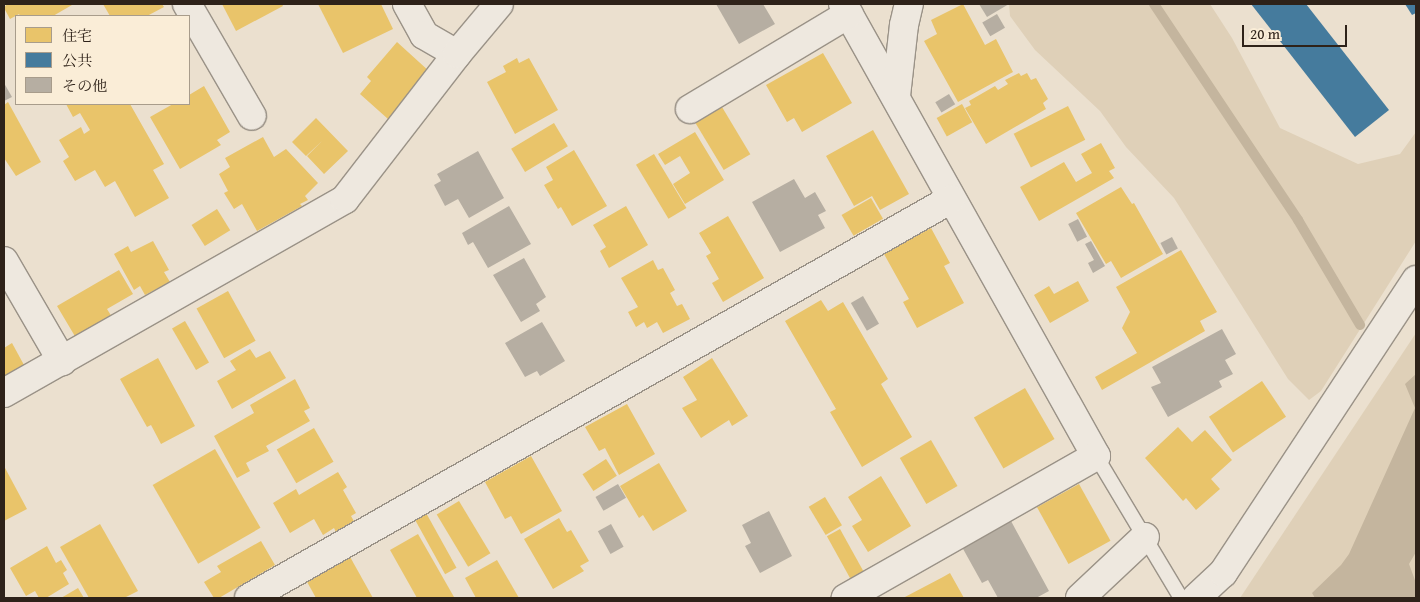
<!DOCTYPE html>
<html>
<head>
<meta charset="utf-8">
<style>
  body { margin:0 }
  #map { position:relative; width:1420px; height:602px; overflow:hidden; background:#ebe0cf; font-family:"Gentium Book Plus","Noto Serif JP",serif }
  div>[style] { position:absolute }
  .green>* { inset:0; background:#dfd0b8 }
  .water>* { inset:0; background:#c4b59e }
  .homes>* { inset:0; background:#e9c46a; transform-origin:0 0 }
  .public>* { inset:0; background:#457b9d }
  .stream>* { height:10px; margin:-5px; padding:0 5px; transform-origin:5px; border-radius:5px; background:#c4b59e }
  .building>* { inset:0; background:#b6aea2; transform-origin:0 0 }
  .roads { filter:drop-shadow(1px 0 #9a9287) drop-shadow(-1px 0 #9a9287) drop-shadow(0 1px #9a9287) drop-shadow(0 -1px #9a9287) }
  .service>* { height:14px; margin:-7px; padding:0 7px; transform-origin:7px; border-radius:7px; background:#eee8df }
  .minor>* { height:28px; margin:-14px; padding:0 14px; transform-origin:14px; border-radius:14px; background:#eee8df }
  span { translate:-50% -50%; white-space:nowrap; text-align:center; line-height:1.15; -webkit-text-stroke:5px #faedd7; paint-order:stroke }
  .frame { position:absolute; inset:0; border:5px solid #2e2219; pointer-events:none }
  .legend { position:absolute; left:15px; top:15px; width:175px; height:90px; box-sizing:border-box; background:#faedd7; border:1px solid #a89c8b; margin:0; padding:6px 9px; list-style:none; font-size:15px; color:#2e2219 }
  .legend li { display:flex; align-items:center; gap:10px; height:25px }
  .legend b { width:25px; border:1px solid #a89c8b }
  .scale { position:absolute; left:1242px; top:25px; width:105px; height:22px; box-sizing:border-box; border:2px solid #2e2219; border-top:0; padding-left:6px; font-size:15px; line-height:18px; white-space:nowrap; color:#2e2219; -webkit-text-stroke:4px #faedd7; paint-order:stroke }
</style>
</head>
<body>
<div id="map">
  <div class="green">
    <i style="clip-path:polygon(1009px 4px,1210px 4px,1232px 38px,1280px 128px,1358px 164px,1400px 154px,1416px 132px,1416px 241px,1321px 391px,1309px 400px,1288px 379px,1174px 198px,1126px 147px,1100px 111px,1035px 50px,1010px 16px)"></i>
    <i style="clip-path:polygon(1416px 333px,1416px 598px,1240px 598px)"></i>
  </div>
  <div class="water">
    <i style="clip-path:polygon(1416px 374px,1416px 552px,1409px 564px,1416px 583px,1416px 598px,1315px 598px,1312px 593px,1341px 565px,1349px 554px,1415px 408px,1405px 384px)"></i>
  </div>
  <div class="homes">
    <i style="clip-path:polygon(7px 4px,71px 4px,72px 5px,53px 16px,20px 16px,19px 14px,10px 19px,4px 8px)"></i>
    <i style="clip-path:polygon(103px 4px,162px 4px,164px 7px,147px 16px,110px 16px)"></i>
    <i style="clip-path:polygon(222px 4px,282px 4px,283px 6px,236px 31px)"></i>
    <i style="clip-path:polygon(318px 4px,381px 4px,393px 29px,343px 53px)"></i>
    <i style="clip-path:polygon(963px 4px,985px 45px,996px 39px,1013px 72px,958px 102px,924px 41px,937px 34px,931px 20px)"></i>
    <i style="clip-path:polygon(397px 42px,430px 72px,388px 119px,360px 94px,371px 81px,367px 77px)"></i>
    <i style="clip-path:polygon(823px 53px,852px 103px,802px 132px,794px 118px,787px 122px,766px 85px)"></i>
    <i style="clip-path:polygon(517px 58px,519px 63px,529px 58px,558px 110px,515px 134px,487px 82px,506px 72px,503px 66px)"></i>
    <i style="clip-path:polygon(1019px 73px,1021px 76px,1027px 73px,1031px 80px,1036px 78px,1048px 99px,1043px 103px,1046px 109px,986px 144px,965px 108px,971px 105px,969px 101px,995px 86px,998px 90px,1008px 84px,1005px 80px)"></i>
    <i style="clip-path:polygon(204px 86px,230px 132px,217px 140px,221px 145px,180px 169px,150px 117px,173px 104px,189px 104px,189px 95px)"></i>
    <i style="clip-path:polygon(8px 102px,41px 162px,16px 176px,4px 158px,4px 105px)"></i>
    <i style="clip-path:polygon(66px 104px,130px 104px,164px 164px,153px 170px,169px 198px,135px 217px,115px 181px,105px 187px,95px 170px,75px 181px,63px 161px,69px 157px,59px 140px,81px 127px,84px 134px,90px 130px,80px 113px,73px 117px)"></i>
    <i style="left:962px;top:104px;width:21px;height:29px;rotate:61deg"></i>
    <i style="left:1068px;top:106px;width:38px;height:61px;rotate:63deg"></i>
    <i style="left:722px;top:107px;width:55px;height:31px;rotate:59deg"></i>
    <i style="clip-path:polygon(316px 118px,348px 151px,324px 174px,307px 156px,322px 141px,306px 156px,292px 142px)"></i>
    <i style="left:554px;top:123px;width:27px;height:50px;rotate:59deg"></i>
    <i style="clip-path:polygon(873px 130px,909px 194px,880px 210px,872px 196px,854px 206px,826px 156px)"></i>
    <i style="clip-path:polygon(695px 132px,724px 180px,685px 204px,673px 184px,690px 173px,680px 156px,665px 165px,658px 154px)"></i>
    <i style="clip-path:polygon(263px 137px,274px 157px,286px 149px,318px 183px,305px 196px,308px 200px,300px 204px,302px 206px,257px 231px,242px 204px,234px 209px,224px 193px,228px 191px,219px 174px,230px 167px,225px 158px)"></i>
    <i style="clip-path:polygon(1101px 143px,1115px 168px,1109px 171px,1114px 178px,1039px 221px,1020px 187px,1064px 162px,1076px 182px,1092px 173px,1081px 154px)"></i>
    <i style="clip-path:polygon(574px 150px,607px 206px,572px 226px,561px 207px,558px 209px,544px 185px,553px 180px,546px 167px)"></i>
    <i style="left:654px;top:154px;width:63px;height:21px;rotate:59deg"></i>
    <i style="clip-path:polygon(1121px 187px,1132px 204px,1134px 203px,1163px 254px,1121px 278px,1111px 261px,1106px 264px,1076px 213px)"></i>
    <i style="left:871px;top:198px;width:24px;height:34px;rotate:60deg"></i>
    <i style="clip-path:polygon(626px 206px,648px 245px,609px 268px,600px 251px,606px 247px,593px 225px)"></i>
    <i style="left:217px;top:209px;width:25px;height:30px;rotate:58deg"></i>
    <i style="clip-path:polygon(728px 216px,764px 278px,723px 302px,712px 283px,719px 279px,706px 256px,711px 253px,699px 233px)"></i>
    <i style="clip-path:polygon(931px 228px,950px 263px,944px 266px,964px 303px,917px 328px,903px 302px,909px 299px,884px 254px)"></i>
    <i style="clip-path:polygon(153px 241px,169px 270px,164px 272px,170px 282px,145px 295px,140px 286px,134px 290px,114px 254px,128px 246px,131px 252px)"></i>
    <i style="clip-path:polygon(1181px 250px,1217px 312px,1200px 321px,1205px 331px,1102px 390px,1095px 377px,1137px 353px,1122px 328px,1130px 312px,1116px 287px)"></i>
    <i style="clip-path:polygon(653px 260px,658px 270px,663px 268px,675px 290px,670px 293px,677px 306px,682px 304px,690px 319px,663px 333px,657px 322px,647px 328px,644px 322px,636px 327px,628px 312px,638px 307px,621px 278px)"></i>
    <i style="clip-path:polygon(119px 270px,133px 294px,107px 309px,112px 317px,76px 338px,57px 306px)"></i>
    <i style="clip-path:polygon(1078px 281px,1089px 301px,1050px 323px,1034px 295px,1049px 286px,1054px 294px)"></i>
    <i style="left:228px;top:291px;width:57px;height:36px;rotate:61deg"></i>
    <i style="clip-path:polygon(821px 300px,828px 311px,843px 302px,888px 379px,881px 384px,912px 437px,862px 467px,830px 412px,836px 409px,785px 321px)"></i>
    <i style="left:185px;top:321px;width:48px;height:15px;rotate:60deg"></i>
    <i style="clip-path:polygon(12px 343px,24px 365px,4px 376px,4px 348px)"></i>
    <i style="clip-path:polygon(250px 349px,256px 358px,270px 351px,286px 378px,232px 409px,217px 381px,236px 370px,230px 361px)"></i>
    <i style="clip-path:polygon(158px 358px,195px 426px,161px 444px,151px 425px,147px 427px,120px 379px)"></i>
    <i style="clip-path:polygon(712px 358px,748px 416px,732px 426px,729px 420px,701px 438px,682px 408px,697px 400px,683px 377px)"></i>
    <i style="clip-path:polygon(295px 379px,310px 408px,304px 411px,310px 421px,266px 446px,269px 451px,246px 463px,250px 471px,237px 478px,214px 436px,254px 413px,250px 405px)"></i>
    <i style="left:1262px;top:381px;width:43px;height:64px;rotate:56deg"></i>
    <i style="left:1025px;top:388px;width:59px;height:59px;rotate:60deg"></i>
    <i style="clip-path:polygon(627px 404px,655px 454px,619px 475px,605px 448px,599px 451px,585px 427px)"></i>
    <i style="clip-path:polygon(1178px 427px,1192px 442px,1205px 430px,1232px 460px,1211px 479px,1220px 489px,1196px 510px,1186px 498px,1183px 501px,1145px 458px)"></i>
    <i style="left:314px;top:428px;width:39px;height:43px;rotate:60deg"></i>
    <i style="left:931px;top:440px;width:53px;height:36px;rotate:60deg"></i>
    <i style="left:215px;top:449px;width:91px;height:72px;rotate:60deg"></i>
    <i style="clip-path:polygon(531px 456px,562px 511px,521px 534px,511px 516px,505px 519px,485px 482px)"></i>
    <i style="left:606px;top:459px;width:20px;height:28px;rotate:57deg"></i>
    <i style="clip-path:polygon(659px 463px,687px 511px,653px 531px,643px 515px,639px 518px,620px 486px)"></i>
    <i style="clip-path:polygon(4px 466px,27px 509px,4px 521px)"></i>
    <i style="clip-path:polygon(338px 472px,347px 487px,343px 490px,356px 513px,351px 516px,355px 523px,337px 534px,334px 528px,323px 535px,314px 519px,290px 533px,273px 503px,296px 489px,299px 495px)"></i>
    <i style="clip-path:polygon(881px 476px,911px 526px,868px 552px,852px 526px,862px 520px,848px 497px)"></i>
    <i style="left:1079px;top:484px;width:65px;height:48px;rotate:61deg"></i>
    <i style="left:825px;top:497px;width:33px;height:19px;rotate:59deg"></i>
    <i style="left:459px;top:501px;width:61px;height:26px;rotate:59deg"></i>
    <i style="left:425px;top:511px;width:65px;height:13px;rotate:61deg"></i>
    <i style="clip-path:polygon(559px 518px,567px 532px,571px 530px,589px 561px,580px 566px,584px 571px,553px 589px,524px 539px)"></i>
    <i style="clip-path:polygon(100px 524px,138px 591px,124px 598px,89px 598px,60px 547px)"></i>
    <i style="left:840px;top:529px;width:50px;height:15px;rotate:61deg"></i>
    <i style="clip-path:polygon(418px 534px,454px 597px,452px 598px,417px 598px,390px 550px)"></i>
    <i style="clip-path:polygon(261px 541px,275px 565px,219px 598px,214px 598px,204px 582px,221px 572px,217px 566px)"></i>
    <i style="clip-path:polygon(47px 546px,56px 563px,61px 560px,67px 570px,63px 573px,69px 584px,46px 598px,39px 598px,35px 591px,26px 596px,10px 568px)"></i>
    <i style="clip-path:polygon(349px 555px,373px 598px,316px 598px,306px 580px)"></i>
    <i style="clip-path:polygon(497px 560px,519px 598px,476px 598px,465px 578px)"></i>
    <i style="clip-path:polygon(950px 573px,964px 598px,903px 598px,943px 577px)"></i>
    <i style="clip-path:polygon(78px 588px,84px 598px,61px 598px)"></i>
  </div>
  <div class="public">
    <i style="clip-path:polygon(1251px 4px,1306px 4px,1389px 110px,1355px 137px)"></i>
    <i style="clip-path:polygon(1405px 4px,1416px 4px,1416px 13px,1412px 15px)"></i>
  </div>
  <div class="stream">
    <i style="left:1154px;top:4px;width:260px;rotate:56.3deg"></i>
    <i style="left:1298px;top:220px;width:122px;rotate:59.4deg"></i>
  </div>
  <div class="building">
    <i style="clip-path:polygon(716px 4px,763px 4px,775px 24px,739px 44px)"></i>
    <i style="clip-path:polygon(979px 4px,1009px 4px,987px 17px)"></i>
    <i style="left:997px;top:14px;width:16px;height:17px;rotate:60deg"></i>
    <i style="clip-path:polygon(4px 83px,12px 97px,4px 101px)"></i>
    <i style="left:949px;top:94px;width:12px;height:16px;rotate:59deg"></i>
    <i style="clip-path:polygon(478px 151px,504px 198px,469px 218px,458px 199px,445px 206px,434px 185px,441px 181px,437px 174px)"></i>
    <i style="clip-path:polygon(794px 179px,805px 198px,815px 192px,826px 211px,818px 215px,825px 228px,780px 252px,752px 202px)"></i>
    <i style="clip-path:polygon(509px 206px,531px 244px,488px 268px,473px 242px,468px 245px,462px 233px)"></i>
    <i style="left:1078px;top:219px;width:20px;height:11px;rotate:63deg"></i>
    <i style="left:1172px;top:237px;width:13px;height:13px;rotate:63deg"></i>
    <i style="clip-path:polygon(1091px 241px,1105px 266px,1093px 273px,1088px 263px,1094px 260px,1085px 244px)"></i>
    <i style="clip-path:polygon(524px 258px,546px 297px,536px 304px,540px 311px,521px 322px,493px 275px)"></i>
    <i style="left:863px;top:296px;width:32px;height:14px;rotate:60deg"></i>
    <i style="clip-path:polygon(542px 322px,565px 361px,540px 376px,537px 371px,525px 377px,505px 343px)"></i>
    <i style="clip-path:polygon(1222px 329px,1236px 354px,1225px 360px,1233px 374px,1219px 381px,1222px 387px,1168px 417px,1151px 387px,1161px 383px,1152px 367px)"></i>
    <i style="left:618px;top:484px;width:16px;height:26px;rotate:60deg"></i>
    <i style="clip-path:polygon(769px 511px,792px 556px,760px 573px,745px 546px,751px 543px,742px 525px)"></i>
    <i style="clip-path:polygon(1011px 521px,1049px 591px,1036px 598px,998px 598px,988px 580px,982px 583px,962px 547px)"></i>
    <i style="left:611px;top:524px;width:26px;height:15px;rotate:61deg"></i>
  </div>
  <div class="roads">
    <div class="service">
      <i style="left:1096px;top:456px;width:165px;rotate:59.1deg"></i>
    </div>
    <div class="minor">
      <i style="left:187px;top:4px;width:129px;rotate:59.9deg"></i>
      <i style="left:407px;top:4px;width:35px;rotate:61deg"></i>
      <i style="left:424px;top:35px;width:38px;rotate:30deg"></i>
      <i style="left:843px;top:4px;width:518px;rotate:60.76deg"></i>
      <i style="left:1096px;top:456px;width:288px;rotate:150.4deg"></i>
      <i style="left:896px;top:96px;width:71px;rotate:-83.6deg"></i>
      <i style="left:904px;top:25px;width:22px;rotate:-77deg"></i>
      <i style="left:690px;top:109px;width:185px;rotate:-30.9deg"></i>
      <i style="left:4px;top:261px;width:116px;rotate:59.9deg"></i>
      <i style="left:4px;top:393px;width:392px;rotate:-29.6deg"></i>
      <i style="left:345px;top:199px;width:183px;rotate:-52.3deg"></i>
      <i style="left:457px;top:54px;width:65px;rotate:-50deg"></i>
      <i style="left:249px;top:598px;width:807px;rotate:-29.61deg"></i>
      <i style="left:1080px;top:598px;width:89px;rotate:-43.2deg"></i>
      <i style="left:1196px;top:598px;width:37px;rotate:-43deg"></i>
      <i style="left:1223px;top:573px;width:351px;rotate:-56.6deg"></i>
    </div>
  </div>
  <div class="frame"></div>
  <ul class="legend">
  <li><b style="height:14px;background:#e9c46a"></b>住宅</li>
  <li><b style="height:14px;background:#457b9d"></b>公共</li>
  <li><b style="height:14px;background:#b6aea2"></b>その他</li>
  </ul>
  <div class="scale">20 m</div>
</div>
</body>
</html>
